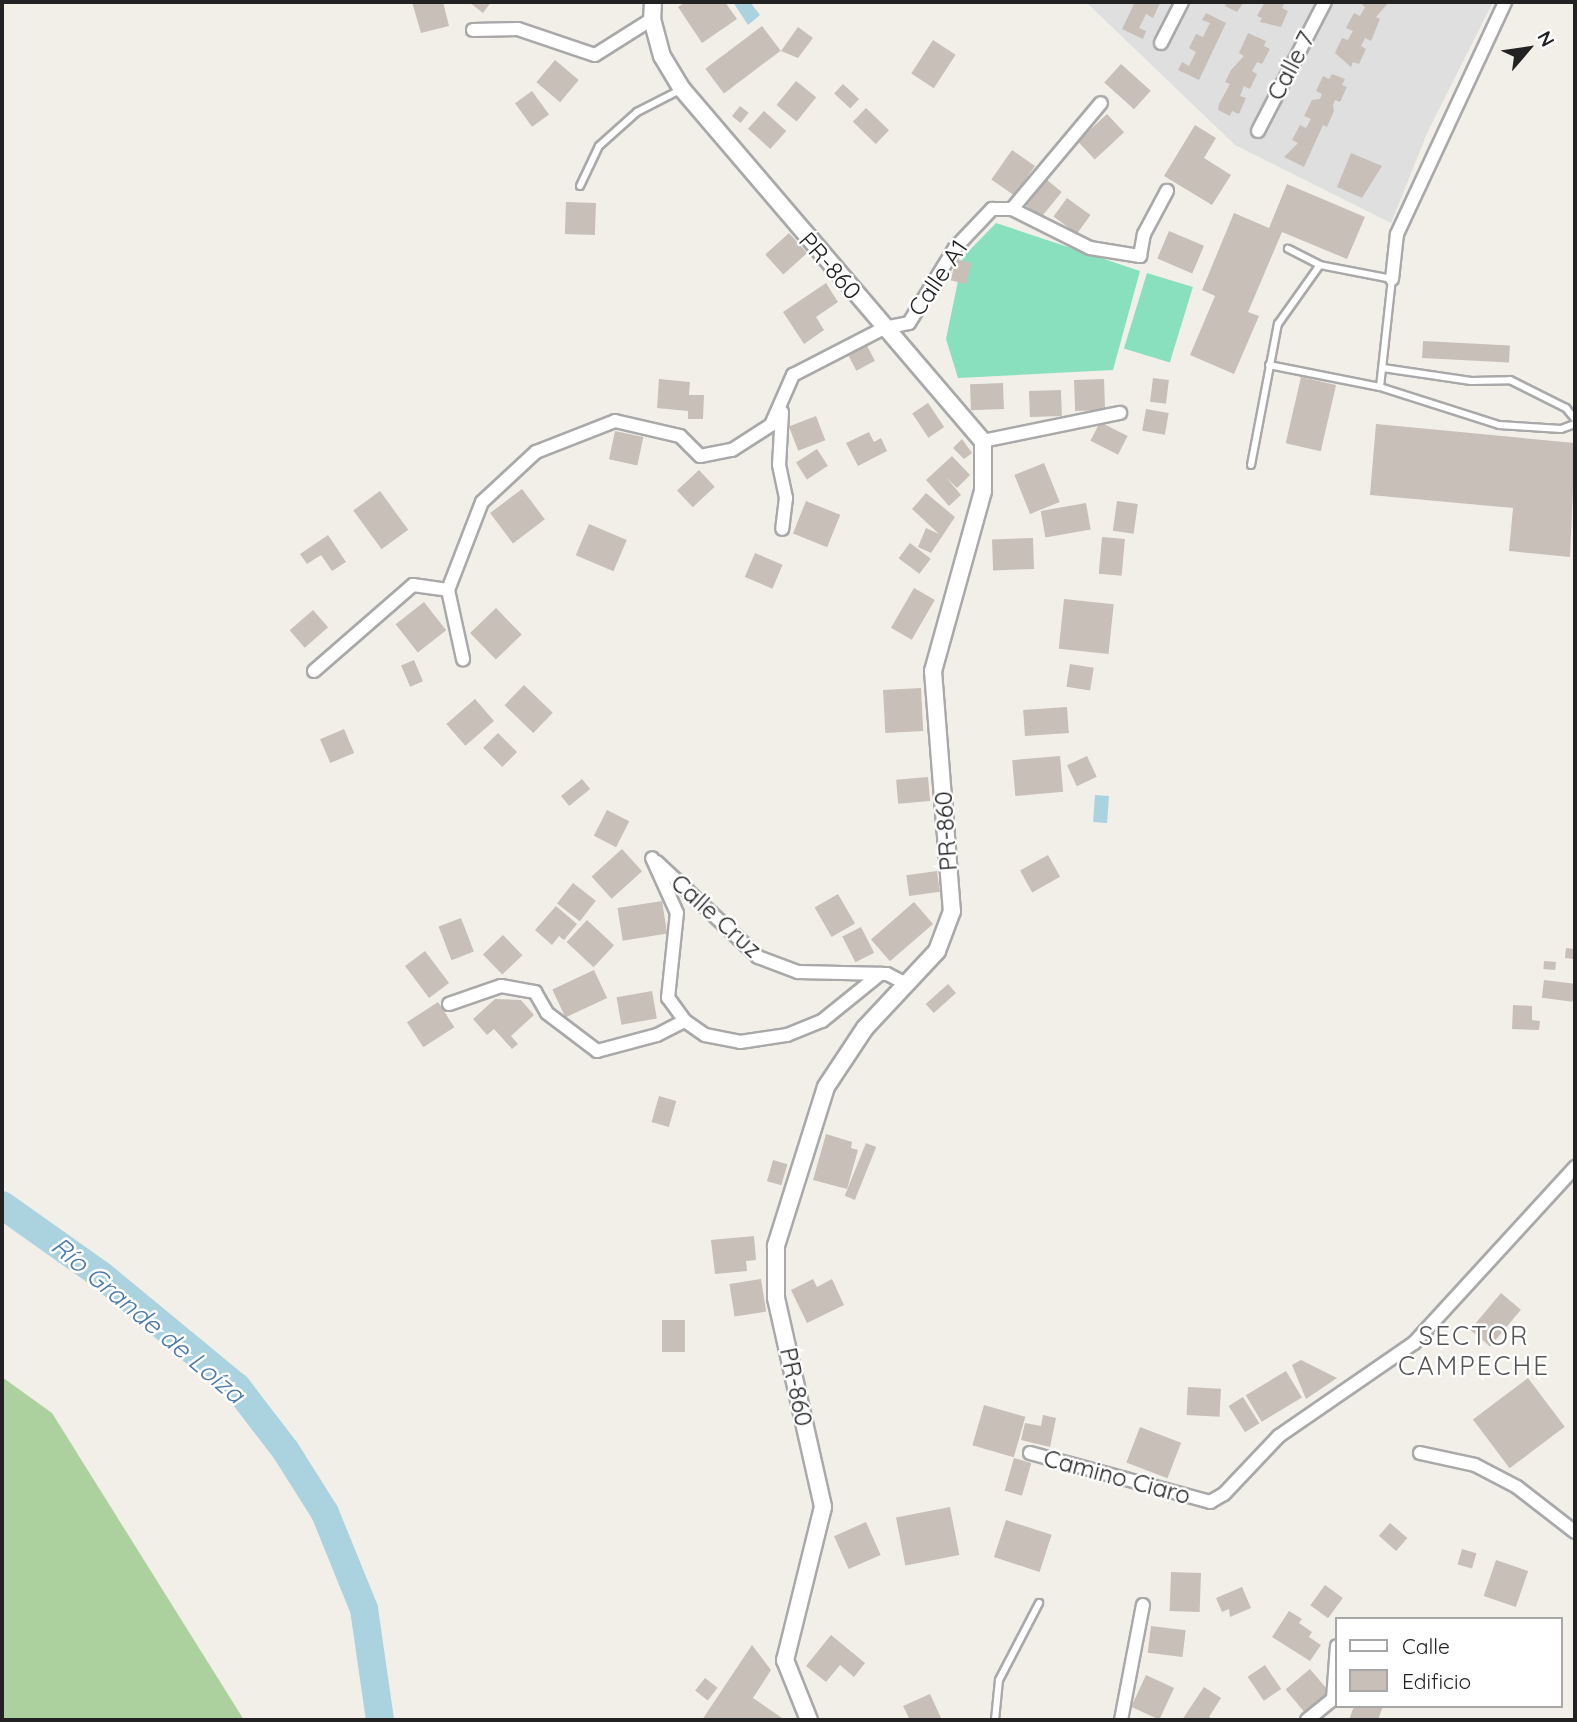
<!DOCTYPE html>
<html>
<head>
<meta charset="utf-8">
<style>
  body { margin:0 }
  #map { position:relative; width:1577px; height:1722px; overflow:hidden; background:#f2efe9; font-family:Quicksand,sans-serif }
  div>[style] { position:absolute }
  .residential>* { inset:0; background:#e0dfdf }
  .forest>* { inset:0; background:#add19e }
  .pitch>* { inset:0; background:#88e0be; transform-origin:0 0 }
  .water>* { inset:0; background:#aad3df; transform-origin:0 0 }
  .river>* { height:28px; margin:-14px; padding:0 14px; transform-origin:14px; border-radius:14px; background:#aad3df }
  .building>* { inset:0; background:#c7bfb8; transform-origin:0 0 }
  .roads { filter:drop-shadow(2px 0 #a9a9a9) drop-shadow(-2px 0 #a9a9a9) drop-shadow(0 2px #a9a9a9) drop-shadow(0 -2px #a9a9a9) }
  .service>* { height:6px; margin:-3px; padding:0 3px; transform-origin:3px; border-radius:3px; background:#fff }
  .minor>* { height:12px; margin:-6px; padding:0 6px; transform-origin:6px; border-radius:6px; background:#fff }
  .tertiary>* { height:16px; margin:-8px; padding:0 8px; transform-origin:8px; border-radius:8px; background:#fff }
  span { translate:-50% -50%; white-space:nowrap; text-align:center; line-height:1.15; -webkit-text-stroke:5px #fff; paint-order:stroke }
  .street-label { font-size:24px; color:#222 }
  .water-label { font-size:26px; color:#4a7aab; font-style:italic }
  .neighbourhood-label { font-size:26px; color:#555; letter-spacing:2px }
  .frame { position:absolute; inset:0; border:4px solid #222; pointer-events:none }
  .legend { position:absolute; left:1335px; top:1617px; width:228px; height:91px; box-sizing:border-box; background:#fff; border:2px solid #a7a7a7; margin:0; padding:9px 12px; list-style:none; font-size:21px; color:#222 }
  .legend li { display:flex; align-items:center; gap:14px; height:35px }
  .legend b { width:35px; border:2px solid #a7a7a7 }
  .north { position:absolute; left:1493px; top:14px; width:70px; height:70px; -webkit-text-stroke:5px #fff; paint-order:stroke; rotate:61deg; font-size:19px; font-weight:700; line-height:28px; text-align:center; color:#222 }
  .north::after { content:''; display:block; margin:auto; width:24px; height:32px; background:#222; clip-path:polygon(50% 0,100% 100%,50% 72%,0 100%) }
</style>
</head>
<body>
<div id="map">
  <div class="residential">
    <i style="clip-path:polygon(1086px 2px,1493px 2px,1428px 131px,1391px 223px,1235px 145px)"></i>
  </div>
  <div class="forest">
    <i style="clip-path:polygon(2px 1377px,52px 1413px,244px 1720px,2px 1720px)"></i>
  </div>
  <div class="pitch">
    <i style="clip-path:polygon(996px 223px,1140px 271px,1113px 370px,958px 378px,946px 339px,963px 257px)"></i>
    <i style="left:1147px;top:273px;width:48px;height:79px;rotate:17deg"></i>
  </div>
  <div class="water">
    <i style="clip-path:polygon(733px 2px,750px 2px,760px 15px,748px 25px)"></i>
    <i style="left:1095px;top:795px;width:14px;height:27px;rotate:4deg"></i>
  </div>
  <div class="river">
    <i style="left:2px;top:1205px;width:121px;rotate:35.3deg"></i>
    <i style="left:101px;top:1275px;width:176px;rotate:39.5deg"></i>
    <i style="left:237px;top:1387px;width:81px;rotate:52.6deg"></i>
    <i style="left:286px;top:1451px;width:73px;rotate:57.8deg"></i>
    <i style="left:325px;top:1513px;width:104px;rotate:67.9deg"></i>
    <i style="left:364px;top:1609px;width:112px;rotate:81.8deg"></i>
  </div>
  <div class="building">
    <i style="clip-path:polygon(412px 2px,443px 2px,449px 26px,421px 33px)"></i>
    <i style="clip-path:polygon(469px 2px,491px 2px,483px 13px)"></i>
    <i style="clip-path:polygon(686px 2px,725px 2px,737px 19px,702px 43px,678px 7px)"></i>
    <i style="clip-path:polygon(1135px 2px,1160px 3px,1153px 18px,1146px 14px,1139px 28px,1146px 31px,1143px 39px,1122px 29px)"></i>
    <i style="clip-path:polygon(1227px 2px,1244px 2px,1237px 12px,1225px 6px)"></i>
    <i style="clip-path:polygon(1265px 2px,1285px 2px,1282px 8px,1288px 11px,1281px 27px,1260px 22px,1262px 18px,1257px 16px)"></i>
    <i style="clip-path:polygon(1359px 2px,1389px 2px,1376px 17px,1380px 19px,1371px 41px,1365px 38px,1361px 46px,1366px 49px,1359px 64px,1353px 62px,1351px 67px,1335px 53px,1342px 38px,1348px 40px,1350px 36px,1353px 31px,1346px 28px,1354px 13px,1360px 16px,1365px 7px)"></i>
    <i style="clip-path:polygon(1206px 13px,1226px 23px,1199px 80px,1178px 70px,1182px 62px,1189px 66px,1196px 52px,1189px 48px,1196px 34px,1203px 37px,1210px 23px,1202px 20px)"></i>
    <i style="left:762px;top:26px;width:31px;height:71px;rotate:53deg"></i>
    <i style="clip-path:polygon(798px 27px,813px 38px,798px 58px,781px 51px)"></i>
    <i style="clip-path:polygon(1248px 33px,1266px 41px,1264px 46px,1270px 49px,1262px 64px,1257px 62px,1252px 71px,1257px 74px,1250px 89px,1244px 86px,1240px 96px,1246px 98px,1239px 114px,1232px 111px,1230px 116px,1218px 110px,1219px 104px,1230px 84px,1225px 82px,1231px 70px,1244px 56px,1239px 53px)"></i>
    <i style="left:933px;top:40px;width:27px;height:40px;rotate:33deg"></i>
    <i style="left:555px;top:60px;width:31px;height:29px;rotate:40deg"></i>
    <i style="left:1121px;top:64px;width:40px;height:25px;rotate:42deg"></i>
    <i style="clip-path:polygon(1332px 74px,1345px 79px,1342px 85px,1347px 87px,1340px 102px,1335px 100px,1333px 105px,1334px 111px,1327px 127px,1323px 125px,1304px 167px,1284px 157px,1298px 143px,1292px 140px,1300px 125px,1306px 128px,1311px 119px,1304px 116px,1312px 100px,1320px 99px,1322px 94px,1316px 91px,1323px 76px,1329px 79px)"></i>
    <i style="left:796px;top:81px;width:26px;height:31px;rotate:39deg"></i>
    <i style="left:843px;top:84px;width:22px;height:13px;rotate:43deg"></i>
    <i style="left:532px;top:91px;width:29px;height:21px;rotate:54deg"></i>
    <i style="left:740px;top:106px;width:11px;height:13px;rotate:38deg"></i>
    <i style="left:866px;top:108px;width:32px;height:19px;rotate:44deg"></i>
    <i style="left:764px;top:111px;width:30px;height:24px;rotate:42deg"></i>
    <i style="left:1107px;top:114px;width:25px;height:40px;rotate:47deg"></i>
    <i style="clip-path:polygon(1195px 125px,1216px 138px,1204px 158px,1231px 175px,1212px 205px,1164px 176px)"></i>
    <i style="left:1012px;top:150px;width:28px;height:36px;rotate:35deg"></i>
    <i style="clip-path:polygon(1351px 153px,1382px 166px,1362px 198px,1337px 187px)"></i>
    <i style="left:1047px;top:180px;width:19px;height:33px;rotate:39deg"></i>
    <i style="clip-path:polygon(1287px 184px,1365px 217px,1347px 259px,1282px 232px,1248px 312px,1259px 316px,1234px 374px,1190px 355px,1215px 296px,1202px 290px,1234px 213px,1269px 228px)"></i>
    <i style="left:1067px;top:198px;width:29px;height:23px;rotate:36deg"></i>
    <i style="left:566px;top:202px;width:30px;height:32px;rotate:2deg"></i>
    <i style="left:1169px;top:231px;width:38px;height:30px;rotate:23deg"></i>
    <i style="left:789px;top:233px;width:27px;height:32px;rotate:48deg"></i>
    <i style="left:956px;top:259px;width:16px;height:22px;rotate:14deg"></i>
    <i style="clip-path:polygon(826px 283px,838px 302px,816px 317px,824px 330px,804px 344px,783px 312px)"></i>
    <i style="left:1423px;top:341px;width:87px;height:17px;rotate:3deg"></i>
    <i style="left:866px;top:344px;width:19px;height:21px;rotate:62deg"></i>
    <i style="left:1301px;top:377px;width:36px;height:68px;rotate:13deg"></i>
    <i style="left:1153px;top:378px;width:16px;height:24px;rotate:7deg"></i>
    <i style="clip-path:polygon(659px 379px,690px 382px,689px 395px,704px 395px,703px 419px,688px 419px,688px 411px,657px 408px)"></i>
    <i style="left:1104px;top:379px;width:31px;height:30px;rotate:88deg"></i>
    <i style="left:1003px;top:383px;width:26px;height:33px;rotate:88deg"></i>
    <i style="left:1061px;top:390px;width:26px;height:32px;rotate:88deg"></i>
    <i style="left:928px;top:403px;width:29px;height:19px;rotate:56deg"></i>
    <i style="left:1146px;top:409px;width:23px;height:22px;rotate:10deg"></i>
    <i style="left:816px;top:416px;width:26px;height:29px;rotate:69deg"></i>
    <i style="left:1100px;top:422px;width:31px;height:21px;rotate:27deg"></i>
    <i style="clip-path:polygon(1376px 424px,1575px 443px,1570px 557px,1509px 551px,1513px 508px,1370px 495px)"></i>
    <i style="left:615px;top:431px;width:29px;height:29px;rotate:12deg"></i>
    <i style="clip-path:polygon(869px 432px,874px 442px,881px 438px,887px 451px,858px 466px,846px 443px)"></i>
    <i style="clip-path:polygon(962px 439px,972px 453px,964px 459px,953px 448px)"></i>
    <i style="left:817px;top:449px;width:20px;height:25px;rotate:57deg"></i>
    <i style="clip-path:polygon(952px 456px,970px 475px,957px 488px,946px 477px,961px 495px,949px 506px,926px 480px)"></i>
    <i style="left:1044px;top:463px;width:42px;height:32px;rotate:68deg"></i>
    <i style="left:699px;top:470px;width:23px;height:30px;rotate:47deg"></i>
    <i style="left:522px;top:489px;width:38px;height:40px;rotate:53deg"></i>
    <i style="left:380px;top:491px;width:48px;height:33px;rotate:54deg"></i>
    <i style="clip-path:polygon(926px 493px,955px 517px,931px 553px,918px 547px,926px 528px,939px 534px,912px 509px)"></i>
    <i style="left:806px;top:501px;width:37px;height:35px;rotate:22deg"></i>
    <i style="left:1117px;top:501px;width:21px;height:30px;rotate:8deg"></i>
    <i style="left:1086px;top:503px;width:27px;height:46px;rotate:80deg"></i>
    <i style="left:589px;top:524px;width:41px;height:34px;rotate:23deg"></i>
    <i style="clip-path:polygon(328px 535px,346px 562px,332px 571px,321px 555px,307px 564px,300px 554px)"></i>
    <i style="left:1102px;top:537px;width:23px;height:37px;rotate:5deg"></i>
    <i style="left:1033px;top:538px;width:31px;height:41px;rotate:88deg"></i>
    <i style="left:910px;top:543px;width:26px;height:19px;rotate:37deg"></i>
    <i style="left:755px;top:553px;width:30px;height:26px;rotate:23deg"></i>
    <i style="left:914px;top:588px;width:24px;height:46px;rotate:30deg"></i>
    <i style="left:1064px;top:599px;width:50px;height:50px;rotate:6deg"></i>
    <i style="left:424px;top:602px;width:36px;height:36px;rotate:52deg"></i>
    <i style="left:496px;top:608px;width:37px;height:36px;rotate:46deg"></i>
    <i style="left:313px;top:610px;width:23px;height:31px;rotate:49deg"></i>
    <i style="left:414px;top:660px;width:23px;height:14px;rotate:67deg"></i>
    <i style="left:1070px;top:664px;width:24px;height:23px;rotate:9deg"></i>
    <i style="left:524px;top:685px;width:40px;height:28px;rotate:44deg"></i>
    <i style="left:921px;top:688px;width:43px;height:38px;rotate:87deg"></i>
    <i style="left:475px;top:699px;width:29px;height:38px;rotate:49deg"></i>
    <i style="left:1067px;top:707px;width:26px;height:44px;rotate:86deg"></i>
    <i style="left:344px;top:729px;width:26px;height:26px;rotate:67deg"></i>
    <i style="left:498px;top:733px;width:27px;height:21px;rotate:45deg"></i>
    <i style="left:1060px;top:756px;width:36px;height:48px;rotate:85deg"></i>
    <i style="left:1087px;top:756px;width:23px;height:22px;rotate:65deg"></i>
    <i style="left:928px;top:777px;width:24px;height:32px;rotate:85deg"></i>
    <i style="left:582px;top:779px;width:13px;height:27px;rotate:51deg"></i>
    <i style="left:607px;top:810px;width:25px;height:29px;rotate:27deg"></i>
    <i style="left:622px;top:849px;width:30px;height:41px;rotate:48deg"></i>
    <i style="left:1048px;top:855px;width:25px;height:32px;rotate:61deg"></i>
    <i style="left:937px;top:871px;width:21px;height:31px;rotate:82deg"></i>
    <i style="left:573px;top:883px;width:29px;height:26px;rotate:38deg"></i>
    <i style="left:838px;top:894px;width:34px;height:27px;rotate:60deg"></i>
    <i style="left:662px;top:901px;width:33px;height:45px;rotate:81deg"></i>
    <i style="left:914px;top:902px;width:29px;height:57px;rotate:49deg"></i>
    <i style="clip-path:polygon(556px 906px,577px 924px,564px 940px,559px 936px,552px 945px,535px 930px)"></i>
    <i style="left:461px;top:918px;width:36px;height:24px;rotate:69deg"></i>
    <i style="left:587px;top:920px;width:37px;height:30px;rotate:43deg"></i>
    <i style="left:861px;top:927px;width:29px;height:21px;rotate:63deg"></i>
    <i style="left:503px;top:935px;width:28px;height:28px;rotate:46deg"></i>
    <i style="left:1566px;top:948px;width:9px;height:10px;rotate:6deg"></i>
    <i style="left:425px;top:951px;width:40px;height:25px;rotate:53deg"></i>
    <i style="left:1544px;top:961px;width:12px;height:8px;rotate:5deg"></i>
    <i style="left:594px;top:970px;width:31px;height:46px;rotate:65deg"></i>
    <i style="left:1544px;top:980px;width:31px;height:18px;rotate:7deg"></i>
    <i style="left:948px;top:984px;width:12px;height:30px;rotate:48deg"></i>
    <i style="left:652px;top:991px;width:28px;height:36px;rotate:80deg"></i>
    <i style="clip-path:polygon(495px 999px,521px 1000px,534px 1015px,511px 1036px,518px 1044px,512px 1049px,494px 1029px,487px 1035px,473px 1019px)"></i>
    <i style="left:438px;top:1002px;width:30px;height:37px;rotate:57deg"></i>
    <i style="clip-path:polygon(1513px 1005px,1532px 1006px,1532px 1020px,1540px 1021px,1539px 1030px,1512px 1029px)"></i>
    <i style="left:659px;top:1096px;width:18px;height:27px;rotate:16deg"></i>
    <i style="clip-path:polygon(826px 1134px,852px 1142px,851px 1148px,858px 1150px,847px 1189px,813px 1180px)"></i>
    <i style="left:866px;top:1143px;width:11px;height:57px;rotate:22deg"></i>
    <i style="left:773px;top:1160px;width:15px;height:22px;rotate:16deg"></i>
    <i style="clip-path:polygon(754px 1236px,756px 1260px,746px 1261px,747px 1271px,715px 1274px,711px 1240px)"></i>
    <i style="left:761px;top:1279px;width:33px;height:32px;rotate:81deg"></i>
    <i style="clip-path:polygon(813px 1279px,817px 1287px,832px 1279px,844px 1305px,807px 1323px,791px 1290px)"></i>
    <i style="left:1501px;top:1293px;width:26px;height:48px;rotate:40deg"></i>
    <i style="left:662px;top:1320px;width:23px;height:32px"></i>
    <i style="clip-path:polygon(1301px 1360px,1337px 1378px,1306px 1399px,1292px 1365px)"></i>
    <i style="left:1286px;top:1371px;width:31px;height:47px;rotate:59deg"></i>
    <i style="left:1528px;top:1378px;width:61px;height:69px;rotate:53deg"></i>
    <i style="left:1188px;top:1387px;width:33px;height:28px;rotate:3deg"></i>
    <i style="left:1243px;top:1397px;width:31px;height:17px;rotate:58deg"></i>
    <i style="left:984px;top:1405px;width:43px;height:42px;rotate:16deg"></i>
    <i style="clip-path:polygon(1043px 1415px,1056px 1418px,1050px 1447px,1021px 1440px,1025px 1423px,1041px 1426px)"></i>
    <i style="left:1140px;top:1427px;width:44px;height:38px;rotate:21deg"></i>
    <i style="left:1014px;top:1458px;width:18px;height:34px;rotate:16deg"></i>
    <i style="left:950px;top:1507px;width:49px;height:55px;rotate:79deg"></i>
    <i style="left:1006px;top:1520px;width:48px;height:39px;rotate:18deg"></i>
    <i style="left:866px;top:1522px;width:36px;height:35px;rotate:66deg"></i>
    <i style="left:1390px;top:1523px;width:23px;height:17px;rotate:41deg"></i>
    <i style="left:1462px;top:1549px;width:15px;height:16px;rotate:16deg"></i>
    <i style="left:1496px;top:1560px;width:34px;height:38px;rotate:19deg"></i>
    <i style="left:1171px;top:1572px;width:30px;height:39px;rotate:2deg"></i>
    <i style="left:1325px;top:1585px;width:22px;height:25px;rotate:36deg"></i>
    <i style="clip-path:polygon(1242px 1587px,1251px 1608px,1230px 1617px,1229px 1609px,1222px 1612px,1216px 1598px)"></i>
    <i style="clip-path:polygon(1289px 1611px,1302px 1619px,1299px 1623px,1312px 1632px,1309px 1637px,1321px 1645px,1310px 1661px,1272px 1637px)"></i>
    <i style="left:1151px;top:1626px;width:35px;height:27px;rotate:7deg"></i>
    <i style="clip-path:polygon(831px 1635px,865px 1663px,854px 1677px,840px 1665px,826px 1682px,806px 1666px)"></i>
    <i style="clip-path:polygon(752px 1645px,771px 1670px,753px 1698px,785px 1720px,702px 1720px)"></i>
    <i style="left:1265px;top:1665px;width:29px;height:21px;rotate:56deg"></i>
    <i style="left:1310px;top:1669px;width:33px;height:32px;rotate:50deg"></i>
    <i style="left:1146px;top:1675px;width:31px;height:35px;rotate:25deg"></i>
    <i style="left:705px;top:1678px;width:16px;height:16px;rotate:38deg"></i>
    <i style="clip-path:polygon(1204px 1687px,1221px 1698px,1209px 1717px,1215px 1720px,1182px 1720px)"></i>
    <i style="clip-path:polygon(930px 1694px,942px 1720px,910px 1720px,903px 1706px)"></i>
    <i style="clip-path:polygon(1354px 1706px,1383px 1706px,1378px 1720px,1349px 1720px)"></i>
  </div>
  <div class="roads">
    <div class="service">
      <i style="left:580px;top:186px;width:44px;rotate:-64.6deg"></i>
      <i style="left:599px;top:146px;width:51px;rotate:-41.8deg"></i>
      <i style="left:637px;top:112px;width:48px;rotate:-27.1deg"></i>
      <i style="left:1269px;top:365px;width:113px;rotate:11.2deg"></i>
      <i style="left:1380px;top:387px;width:109px;rotate:-83.7deg"></i>
      <i style="left:1392px;top:279px;width:73px;rotate:-169deg"></i>
      <i style="left:1320px;top:265px;width:36px;rotate:-153deg"></i>
      <i style="left:1383px;top:368px;width:89px;rotate:8.4deg"></i>
      <i style="left:1471px;top:381px;width:39px;rotate:-1deg"></i>
      <i style="left:1510px;top:380px;width:63px;rotate:26.6deg"></i>
      <i style="left:1566px;top:408px;width:14px;rotate:51deg"></i>
      <i style="left:1380px;top:387px;width:125px;rotate:17.7deg"></i>
      <i style="left:1499px;top:425px;width:62px;rotate:3.7deg"></i>
      <i style="left:1561px;top:429px;width:15px;rotate:-20deg"></i>
      <i style="left:1251px;top:465px;width:144px;rotate:-79.2deg"></i>
      <i style="left:1278px;top:324px;width:72px;rotate:-54.6deg"></i>
      <i style="left:995px;top:1720px;width:40px;rotate:-84.3deg"></i>
      <i style="left:999px;top:1680px;width:87px;rotate:-62.5deg"></i>
    </div>
    <div class="minor">
      <i style="left:473px;top:30px;width:45px;rotate:-1.3deg"></i>
      <i style="left:518px;top:29px;width:81px;rotate:18.7deg"></i>
      <i style="left:595px;top:55px;width:67px;rotate:-32.3deg"></i>
      <i style="left:1161px;top:43px;width:46px;rotate:-62.9deg"></i>
      <i style="left:1258px;top:131px;width:145px;rotate:-62.6deg"></i>
      <i style="left:1012px;top:209px;width:138px;rotate:-50deg"></i>
      <i style="left:1392px;top:279px;width:45px;rotate:-83.7deg"></i>
      <i style="left:1397px;top:234px;width:256px;rotate:-65deg"></i>
      <i style="left:782px;top:412px;width:53px;rotate:93.2deg"></i>
      <i style="left:779px;top:465px;width:34px;rotate:78deg"></i>
      <i style="left:786px;top:498px;width:31px;rotate:97deg"></i>
      <i style="left:983px;top:441px;width:140px;rotate:-11.6deg"></i>
      <i style="left:448px;top:590px;width:94px;rotate:-68.9deg"></i>
      <i style="left:482px;top:502px;width:74px;rotate:-42.8deg"></i>
      <i style="left:536px;top:452px;width:85px;rotate:-21.4deg"></i>
      <i style="left:615px;top:421px;width:67px;rotate:13deg"></i>
      <i style="left:680px;top:436px;width:28px;rotate:45deg"></i>
      <i style="left:700px;top:456px;width:33px;rotate:-11deg"></i>
      <i style="left:732px;top:450px;width:46px;rotate:-32.7deg"></i>
      <i style="left:771px;top:425px;width:55px;rotate:-66.3deg"></i>
      <i style="left:793px;top:375px;width:102px;rotate:-27.3deg"></i>
      <i style="left:884px;top:328px;width:25px;rotate:-11deg"></i>
      <i style="left:909px;top:323px;width:88px;rotate:-58.5deg"></i>
      <i style="left:955px;top:248px;width:54px;rotate:-46.5deg"></i>
      <i style="left:992px;top:209px;width:20px"></i>
      <i style="left:1012px;top:209px;width:87px;rotate:26.6deg"></i>
      <i style="left:1090px;top:248px;width:51px;rotate:9.1deg"></i>
      <i style="left:1140px;top:256px;width:22px;rotate:-80deg"></i>
      <i style="left:1144px;top:234px;width:49px;rotate:-61.9deg"></i>
      <i style="left:448px;top:590px;width:71px;rotate:77.7deg"></i>
      <i style="left:314px;top:671px;width:131px;rotate:-41deg"></i>
      <i style="left:413px;top:585px;width:35px;rotate:8deg"></i>
      <i style="left:657px;top:862px;width:139px;rotate:43.2deg"></i>
      <i style="left:758px;top:957px;width:43px;rotate:20.6deg"></i>
      <i style="left:798px;top:972px;width:89px;rotate:1.3deg"></i>
      <i style="left:887px;top:974px;width:22px;rotate:27deg"></i>
      <i style="left:449px;top:1004px;width:55px;rotate:-19.1deg"></i>
      <i style="left:501px;top:986px;width:35px;rotate:10deg"></i>
      <i style="left:535px;top:992px;width:24px;rotate:60deg"></i>
      <i style="left:547px;top:1013px;width:63px;rotate:37.2deg"></i>
      <i style="left:597px;top:1051px;width:62px;rotate:-14.9deg"></i>
      <i style="left:657px;top:1035px;width:31px;rotate:-27deg"></i>
      <i style="left:685px;top:1021px;width:29px;rotate:-126deg"></i>
      <i style="left:668px;top:998px;width:85px;rotate:-84deg"></i>
      <i style="left:677px;top:913px;width:60px;rotate:-114.4deg"></i>
      <i style="left:685px;top:1021px;width:24px;rotate:35deg"></i>
      <i style="left:705px;top:1035px;width:36px;rotate:11deg"></i>
      <i style="left:740px;top:1042px;width:48px;rotate:-8.5deg"></i>
      <i style="left:787px;top:1035px;width:38px;rotate:-22deg"></i>
      <i style="left:822px;top:1021px;width:75px;rotate:-39deg"></i>
      <i style="left:1030px;top:1453px;width:187px;rotate:15.2deg"></i>
      <i style="left:1210px;top:1502px;width:16px;rotate:-30deg"></i>
      <i style="left:1224px;top:1494px;width:80px;rotate:-46.5deg"></i>
      <i style="left:1279px;top:1436px;width:164px;rotate:-34.6deg"></i>
      <i style="left:1414px;top:1343px;width:239px;rotate:-47.5deg"></i>
      <i style="left:1420px;top:1453px;width:56px;rotate:12.3deg"></i>
      <i style="left:1475px;top:1465px;width:47px;rotate:27.6deg"></i>
      <i style="left:1517px;top:1487px;width:73px;rotate:37.8deg"></i>
      <i style="left:1121px;top:1720px;width:117px;rotate:-79.2deg"></i>
      <i style="left:1307px;top:1720px;width:33px;rotate:-39deg"></i>
      <i style="left:1333px;top:1699px;width:53px;rotate:-85.7deg"></i>
    </div>
    <div class="tertiary">
      <i style="left:653px;top:2px;width:17px;rotate:93deg"></i>
      <i style="left:652px;top:19px;width:38px;rotate:75deg"></i>
      <i style="left:662px;top:56px;width:39px;rotate:59deg"></i>
      <i style="left:682px;top:89px;width:463px;rotate:49.5deg"></i>
      <i style="left:983px;top:441px;width:50px;rotate:90deg"></i>
      <i style="left:983px;top:491px;width:187px;rotate:105.5deg"></i>
      <i style="left:933px;top:671px;width:241px;rotate:85.5deg"></i>
      <i style="left:952px;top:911px;width:43px;rotate:110.6deg"></i>
      <i style="left:937px;top:951px;width:105px;rotate:133.1deg"></i>
      <i style="left:865px;top:1028px;width:71px;rotate:123.5deg"></i>
      <i style="left:826px;top:1087px;width:167px;rotate:107.5deg"></i>
      <i style="left:776px;top:1246px;width:52px;rotate:90deg"></i>
      <i style="left:776px;top:1298px;width:214px;rotate:77.3deg"></i>
      <i style="left:823px;top:1507px;width:158px;rotate:103.9deg"></i>
      <i style="left:785px;top:1660px;width:65px;rotate:68.2deg"></i>
    </div>
  </div>
  <div class="street-label">
    <span style="left:1291px;top:66px;rotate:-62deg">Calle 7</span>
    <span style="left:830px;top:266px;rotate:49deg">PR-860</span>
    <span style="left:938px;top:278px;rotate:-56deg">Calle A1</span>
    <span style="left:946px;top:831px;rotate:-94deg">PR-860</span>
    <span style="left:716px;top:916px;rotate:42deg">Calle Cruz</span>
    <span style="left:796px;top:1387px;rotate:78deg">PR-860</span>
    <span style="left:1117px;top:1477px;rotate:15deg">Camino Ciaro</span>
  </div>
  <div class="water-label">
    <span style="left:148px;top:1320px;rotate:40deg">Río Grande de Loíza</span>
  </div>
  <div class="neighbourhood-label">
    <span style="left:1474px;top:1351px">SECTOR<br>CAMPECHE</span>
  </div>
  <div class="frame"></div>
  <ul class="legend">
  <li><b style="height:9px;background:#fff"></b>Calle</li>
  <li><b style="height:19px;background:#c7bfb8"></b>Edificio</li>
  </ul>
  <div class="north">N</div>
</div>
</body>
</html>
